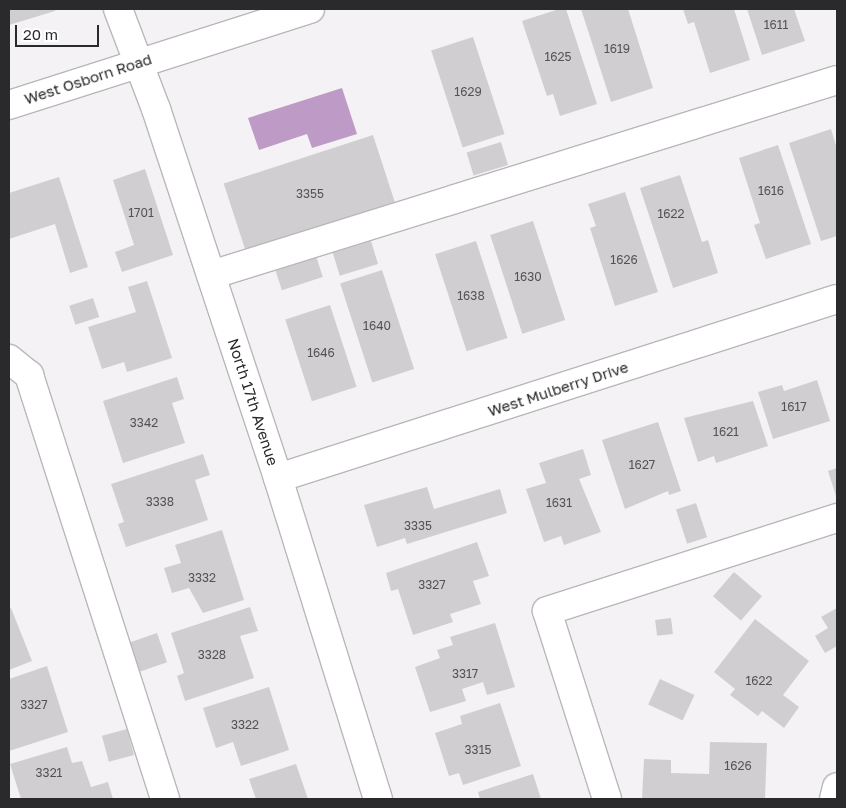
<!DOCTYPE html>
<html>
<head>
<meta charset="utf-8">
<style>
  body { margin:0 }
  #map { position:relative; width:846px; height:808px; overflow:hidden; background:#f5f2f6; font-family:"Golos Text",sans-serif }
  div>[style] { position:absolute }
  .water>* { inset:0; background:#be9ac6 }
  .building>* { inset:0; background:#d1ced2; transform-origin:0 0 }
  .roads { filter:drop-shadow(1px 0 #bab7bb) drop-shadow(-1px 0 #bab7bb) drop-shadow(0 1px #bab7bb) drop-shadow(0 -1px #bab7bb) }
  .minor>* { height:28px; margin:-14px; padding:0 14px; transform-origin:14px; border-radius:14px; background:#fff }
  span { translate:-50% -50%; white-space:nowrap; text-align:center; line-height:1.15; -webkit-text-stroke:4px #fff; paint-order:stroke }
  .number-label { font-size:12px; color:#545255 }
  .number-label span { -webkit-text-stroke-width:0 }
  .street-label { font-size:15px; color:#2a292b }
  .frame { position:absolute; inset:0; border:10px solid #2a292b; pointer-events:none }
  .scale { position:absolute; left:15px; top:25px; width:84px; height:22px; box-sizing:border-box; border:2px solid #2a292b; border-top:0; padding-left:6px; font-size:15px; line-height:18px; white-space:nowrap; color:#2a292b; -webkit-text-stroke:4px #fff; paint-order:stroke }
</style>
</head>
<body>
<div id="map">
  <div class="water">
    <i style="clip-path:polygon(342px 88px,357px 134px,312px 148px,307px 134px,259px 150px,248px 118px)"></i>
  </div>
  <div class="building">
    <i style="clip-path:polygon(9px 9px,55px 9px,55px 11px,9px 25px)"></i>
    <i style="clip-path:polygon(559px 9px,566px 9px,597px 104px,560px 116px,553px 94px,547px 96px,522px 21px)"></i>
    <i style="clip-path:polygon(581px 9px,628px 9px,653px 88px,611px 102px)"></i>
    <i style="clip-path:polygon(683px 9px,734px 9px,750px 60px,710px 73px,694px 22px,688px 24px)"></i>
    <i style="clip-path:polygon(747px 9px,794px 9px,805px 41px,762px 55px)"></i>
    <i style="left:473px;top:37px;width:102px;height:44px;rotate:72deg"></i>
    <i style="clip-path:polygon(831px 129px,837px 149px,837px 236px,821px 241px,789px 143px)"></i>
    <i style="left:373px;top:135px;width:71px;height:157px;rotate:72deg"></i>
    <i style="left:501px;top:142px;width:24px;height:36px;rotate:73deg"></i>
    <i style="clip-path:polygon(778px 145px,811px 244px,766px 259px,754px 225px,760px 223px,739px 158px)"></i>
    <i style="clip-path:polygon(145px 169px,173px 255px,122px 272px,115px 252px,134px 245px,113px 180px)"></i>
    <i style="clip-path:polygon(680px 175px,702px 242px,708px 240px,718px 273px,673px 288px,640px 188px)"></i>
    <i style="clip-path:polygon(59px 177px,88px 267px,70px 273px,55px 224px,9px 239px,9px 193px)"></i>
    <i style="clip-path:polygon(625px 192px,658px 292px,615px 306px,590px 228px,596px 226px,588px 204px)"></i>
    <i style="left:533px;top:221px;width:104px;height:45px;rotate:72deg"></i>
    <i style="left:371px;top:241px;width:24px;height:40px;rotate:73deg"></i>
    <i style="left:476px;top:241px;width:102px;height:43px;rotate:72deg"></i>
    <i style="left:316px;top:256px;width:22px;height:43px;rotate:72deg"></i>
    <i style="left:382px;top:270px;width:104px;height:44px;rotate:72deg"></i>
    <i style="clip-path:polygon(147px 281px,172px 358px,127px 372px,124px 362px,102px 369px,88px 327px,136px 312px,128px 287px)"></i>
    <i style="left:93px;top:298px;width:20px;height:25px;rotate:72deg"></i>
    <i style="left:330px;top:305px;width:86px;height:47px;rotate:72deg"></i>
    <i style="clip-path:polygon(177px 377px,184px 399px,172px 403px,185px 443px,123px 463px,103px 401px)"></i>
    <i style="clip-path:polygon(817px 380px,830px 421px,773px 439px,758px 392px,782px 385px,784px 391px)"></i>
    <i style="clip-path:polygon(753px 401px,768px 446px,716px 463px,714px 456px,698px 462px,684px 418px)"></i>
    <i style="clip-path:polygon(658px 422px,681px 491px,669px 495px,668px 491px,625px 509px,602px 440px)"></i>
    <i style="clip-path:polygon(583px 449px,591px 475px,579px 479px,601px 532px,564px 545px,561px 536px,544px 542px,526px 489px,546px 483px,539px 463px)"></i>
    <i style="clip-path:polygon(203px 454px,210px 475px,195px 480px,208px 520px,126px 547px,118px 524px,124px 522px,111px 484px)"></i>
    <i style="clip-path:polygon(837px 468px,837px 499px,828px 471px)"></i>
    <i style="clip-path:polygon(427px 487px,434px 509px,500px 489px,507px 513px,407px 544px,405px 538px,377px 547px,364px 505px)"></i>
    <i style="left:696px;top:503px;width:36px;height:21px;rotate:72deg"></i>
    <i style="clip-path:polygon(222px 530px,244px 600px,203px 613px,189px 588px,172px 593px,164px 568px,181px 563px,175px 545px)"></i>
    <i style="clip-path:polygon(477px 542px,489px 576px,473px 581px,481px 604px,450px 614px,453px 622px,413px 635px,398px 589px,391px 591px,386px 573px)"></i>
    <i style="left:734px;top:572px;width:37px;height:32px;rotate:41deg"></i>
    <i style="clip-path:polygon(250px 607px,258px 631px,240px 636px,254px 678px,185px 701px,177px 676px,184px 673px,171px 633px)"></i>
    <i style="clip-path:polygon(11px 608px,32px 661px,9px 670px,9px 609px)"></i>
    <i style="clip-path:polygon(837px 608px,837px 646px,825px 653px,815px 636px,828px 628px,821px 617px)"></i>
    <i style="left:671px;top:618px;width:16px;height:16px;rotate:83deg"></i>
    <i style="clip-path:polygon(755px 619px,809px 661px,783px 695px,799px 707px,784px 728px,762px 711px,758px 716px,730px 695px,735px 689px,714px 672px)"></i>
    <i style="clip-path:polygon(495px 623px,515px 687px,487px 695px,483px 682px,462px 689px,466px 701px,430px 712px,415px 667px,440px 658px,437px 650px,453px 645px,450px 637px)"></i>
    <i style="left:157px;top:633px;width:31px;height:29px;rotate:71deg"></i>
    <i style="clip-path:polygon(47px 666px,68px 732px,9px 751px,9px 679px)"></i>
    <i style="left:660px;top:679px;width:38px;height:28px;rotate:25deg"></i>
    <i style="clip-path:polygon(269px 687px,289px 750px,241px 766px,233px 742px,216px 748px,203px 708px)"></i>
    <i style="clip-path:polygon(500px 703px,521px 766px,463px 785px,459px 773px,449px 776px,435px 733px,462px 724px,460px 716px)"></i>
    <i style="left:127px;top:729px;width:27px;height:26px;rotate:75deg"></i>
    <i style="clip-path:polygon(710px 742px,767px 743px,765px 799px,642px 799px,644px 759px,671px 760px,671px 773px,709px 774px)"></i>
    <i style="clip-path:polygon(67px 747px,72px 763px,82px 761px,91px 787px,108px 782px,113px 799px,21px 799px,10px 764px)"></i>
    <i style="clip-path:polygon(296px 764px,308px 799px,256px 799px,249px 779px)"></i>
    <i style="clip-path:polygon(533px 774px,541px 799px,480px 799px,478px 792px)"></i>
  </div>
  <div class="roads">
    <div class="minor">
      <i style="left:118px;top:9px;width:107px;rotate:69.2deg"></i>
      <i style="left:156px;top:109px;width:389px;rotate:71.7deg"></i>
      <i style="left:278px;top:478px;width:336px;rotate:72.7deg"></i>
      <i style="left:9px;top:105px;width:316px;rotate:-17.7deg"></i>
      <i style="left:211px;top:275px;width:656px;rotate:-17.3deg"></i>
      <i style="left:9px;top:359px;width:26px;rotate:39deg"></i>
      <i style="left:29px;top:375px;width:445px;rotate:72.2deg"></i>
      <i style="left:278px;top:478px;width:587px;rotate:-17.76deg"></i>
      <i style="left:607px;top:799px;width:197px;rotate:-107.7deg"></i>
      <i style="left:547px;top:611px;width:305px;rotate:-17.8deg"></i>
      <i style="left:834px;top:799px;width:12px;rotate:-76deg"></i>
    </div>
  </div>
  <div class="number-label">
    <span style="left:776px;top:25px">1611</span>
    <span style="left:617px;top:49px">1619</span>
    <span style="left:558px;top:57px">1625</span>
    <span style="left:468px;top:92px">1629</span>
    <span style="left:771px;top:191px">1616</span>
    <span style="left:310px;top:194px">3355</span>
    <span style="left:141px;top:213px">1701</span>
    <span style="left:671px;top:214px">1622</span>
    <span style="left:624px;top:260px">1626</span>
    <span style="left:528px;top:277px">1630</span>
    <span style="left:471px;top:296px">1638</span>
    <span style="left:377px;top:326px">1640</span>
    <span style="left:321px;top:353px">1646</span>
    <span style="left:794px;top:407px">1617</span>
    <span style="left:144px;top:423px">3342</span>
    <span style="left:726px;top:432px">1621</span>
    <span style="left:642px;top:465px">1627</span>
    <span style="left:160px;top:502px">3338</span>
    <span style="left:559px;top:503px">1631</span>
    <span style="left:418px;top:526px">3335</span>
    <span style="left:202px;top:578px">3332</span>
    <span style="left:432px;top:585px">3327</span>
    <span style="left:212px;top:655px">3328</span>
    <span style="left:465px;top:674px">3317</span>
    <span style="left:759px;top:681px">1622</span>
    <span style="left:34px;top:705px">3327</span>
    <span style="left:245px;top:725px">3322</span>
    <span style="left:478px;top:750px">3315</span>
    <span style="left:738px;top:766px">1626</span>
    <span style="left:49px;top:773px">3321</span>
  </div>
  <div class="street-label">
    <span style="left:88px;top:79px;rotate:-18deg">West Osborn Road</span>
    <span style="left:558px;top:389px;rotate:-18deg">West Mulberry Drive</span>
    <span style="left:253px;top:402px;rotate:72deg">North 17th Avenue</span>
  </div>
  <div class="frame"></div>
  <div class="scale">20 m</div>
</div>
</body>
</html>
